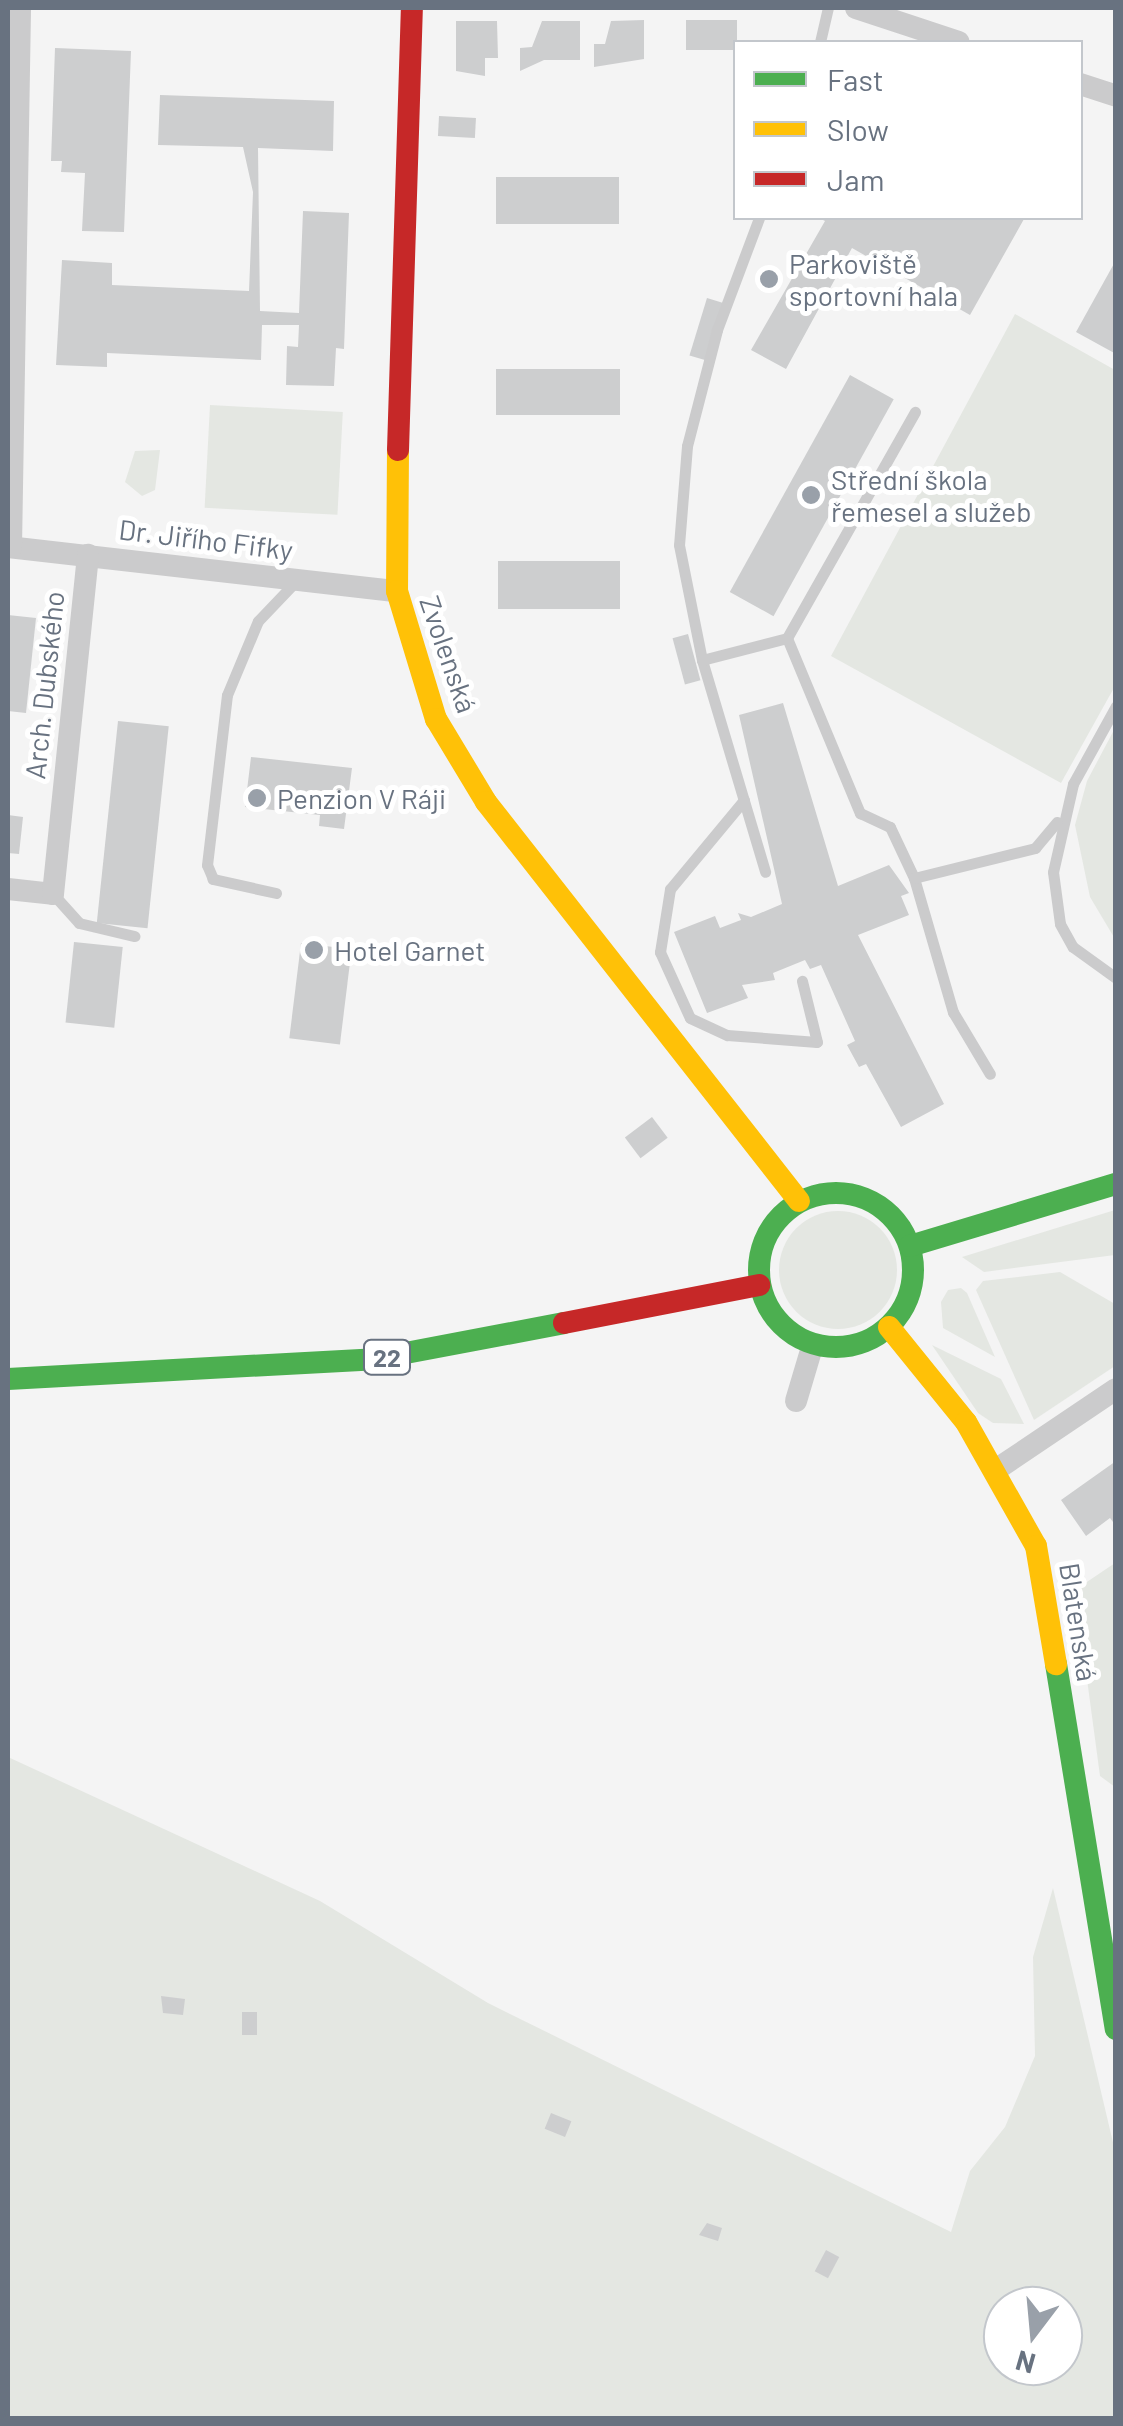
<!DOCTYPE html>
<html>
<head>
<meta charset="utf-8">
<style>
  body { margin:0 }
  #map { position:relative; width:1123px; height:2426px; overflow:hidden; background:#f4f4f4; font-family:Barlow,sans-serif }
  div>[style] { position:absolute }
  .green>* { inset:0; background:#e4e7e2; transform-origin:0 0 }
  .round { border-radius:50% }
  .building>* { inset:0; background:#cdcecf; transform-origin:0 0 }
  .lane>* { height:11px; margin:-5.5px; padding:0 5.5px; transform-origin:5.5px; border-radius:5.5px; background:#cbcbcc }
  .street>* { height:22px; margin:-11px; padding:0 11px; transform-origin:11px; border-radius:11px; background:#cbcbcc }
  .fast>* { height:22px; margin:-11px; padding:0 11px; transform-origin:11px; border-radius:11px; background:#4caf50 }
  .fast>.ring { margin:-11px; padding:0; box-sizing:content-box; background:none; border:22px solid #4caf50; border-radius:50% }
  .slow>* { height:22px; margin:-11px; padding:0 11px; transform-origin:11px; border-radius:11px; background:#ffc107 }
  .jam>* { height:22px; margin:-11px; padding:0 11px; transform-origin:11px; border-radius:11px; background:#c62828 }
  .dots>* { width:28px; height:28px; translate:-50% -50%; box-sizing:border-box; border:5px solid #fff; border-radius:50% }
  span { translate:-50% -50%; white-space:nowrap; text-align:center; line-height:1.15; -webkit-text-stroke:10px #fff; paint-order:stroke }
  .shield-label span { padding:2px 8px; background:#fff; border:2px solid; border-radius:8px; -webkit-text-stroke-width:0 }
  .shield-label { font-size:25px; color:#687280; font-weight:700 }
  .poi-label { font-size:28px; color:#687280 }
  .left { translate:0 -50%; text-align:left }
  .street-label { font-size:28px; color:#687280 }
  .frame { position:absolute; inset:0; border:10px solid #687280; pointer-events:none }
  .legend { position:absolute; left:733px; top:40px; width:350px; height:180px; box-sizing:border-box; background:#fff; border:2px solid #c3c7cc; margin:0; padding:12px 18px; list-style:none; font-size:30px; color:#687280 }
  .legend li { display:flex; align-items:center; gap:20px; height:50px }
  .legend b { width:50px; border:2px solid #c3c7cc }
  .north { position:absolute; left:983px; top:2286px; width:100px; height:100px; box-sizing:border-box; background:#fff; border:2px solid #c3c7cc; border-radius:50%; rotate:196deg; font-size:28px; font-weight:700; line-height:40px; text-align:center; color:#687280 }
  .north::after { content:''; display:block; margin:auto; width:35px; height:45px; background:#99a0a9; clip-path:polygon(50% 0,100% 100%,50% 72%,0 100%) }
</style>
</head>
<body>
<div id="map">
  <div class="green">
    <i style="clip-path:polygon(1015px 314px,1115px 370px,1115px 686px,1061px 783px,831px 656px)"></i>
    <i style="left:210px;top:405px;width:133px;height:103px;rotate:3deg"></i>
    <i style="clip-path:polygon(160px 450px,155px 490px,142px 496px,125px 482px,135px 451px)"></i>
    <i style="clip-path:polygon(1115px 728px,1116px 939px,1115px 939px,1090px 897px,1075px 825px,1087px 781px)"></i>
    <i style="clip-path:polygon(1115px 1210px,1115px 1255px,984px 1272px,962px 1257px)"></i>
    <i class="round" style="left:779px;top:1211px;width:118px;height:118px"></i>
    <i style="clip-path:polygon(1060px 1272px,1115px 1304px,1115px 1366px,1034px 1420px,976px 1290px,983px 1281px)"></i>
    <i style="clip-path:polygon(961px 1288px,967px 1293px,995px 1357px,943px 1328px,941px 1302px,948px 1290px)"></i>
    <i style="clip-path:polygon(932px 1345px,1001px 1379px,1024px 1424px,993px 1423px,978px 1413px)"></i>
    <i style="clip-path:polygon(1115px 1563px,1115px 1787px,1100px 1776px,1075px 1590px)"></i>
    <i style="clip-path:polygon(evenodd,8px 1757px,320px 1901px,488px 2003px,951px 2232px,970px 2171px,1005px 2127px,1035px 2056px,1033px 1957px,1053px 1888px,1115px 2151px,1115px 2418px,8px 2418px,8px 1757px,1003px 2306px,1063px 2306px,1063px 2366px,1003px 2366px,1003px 2306px)"></i>
  </div>
  <div class="building">
    <i style="clip-path:polygon(644px 20px,644px 59px,594px 67px,594px 44px,605px 44px,611px 21px)"></i>
    <i style="left:686px;top:20px;width:51px;height:30px"></i>
    <i style="clip-path:polygon(456px 21px,497px 21px,498px 58px,485px 58px,485px 76px,456px 71px)"></i>
    <i style="clip-path:polygon(542px 21px,580px 21px,580px 60px,544px 60px,520px 71px,520px 48px,532px 47px)"></i>
    <i style="clip-path:polygon(55px 48px,131px 51px,124px 232px,82px 231px,85px 173px,61px 172px,62px 161px,51px 161px)"></i>
    <i style="clip-path:polygon(160px 95px,334px 101px,333px 151px,258px 148px,260px 311px,299px 313px,303px 211px,349px 213px,344px 349px,336px 348px,334px 386px,286px 385px,287px 346px,298px 347px,299px 325px,262px 325px,261px 360px,107px 353px,107px 367px,56px 365px,62px 260px,112px 263px,112px 285px,249px 291px,253px 192px,243px 147px,158px 145px)"></i>
    <i style="left:439px;top:116px;width:37px;height:20px;rotate:3deg"></i>
    <i style="left:619px;top:177px;width:47px;height:123px;rotate:90deg"></i>
    <i style="clip-path:polygon(819px 218px,1021px 218px,1024px 219px,970px 315px,852px 248px,786px 369px,751px 350px,825px 221px)"></i>
    <i style="clip-path:polygon(1116px 260px,1116px 354px,1076px 332px)"></i>
    <i style="left:707px;top:298px;width:17px;height:60px;rotate:17deg"></i>
    <i style="left:620px;top:369px;width:46px;height:124px;rotate:90deg"></i>
    <i style="left:850px;top:375px;width:50px;height:248px;rotate:29deg"></i>
    <i style="left:498px;top:561px;width:122px;height:48px"></i>
    <i style="clip-path:polygon(8px 615px,36px 618px,26px 713px,8px 711px)"></i>
    <i style="left:688px;top:634px;width:48px;height:16px;rotate:75deg"></i>
    <i style="clip-path:polygon(783px 703px,838px 886px,889px 865px,909px 893px,901px 896px,909px 915px,858px 935px,944px 1104px,901px 1127px,866px 1064px,859px 1067px,847px 1045px,855px 1041px,821px 965px,810px 969px,805px 960px,773px 973px,775px 980px,742px 985px,748px 998px,707px 1013px,674px 932px,715px 916px,720px 928px,741px 920px,738px 913px,751px 917px,782px 904px,739px 715px)"></i>
    <i style="left:118px;top:721px;width:51px;height:203px;rotate:6deg"></i>
    <i style="clip-path:polygon(251px 757px,352px 768px,344px 829px,319px 826px,320px 815px,245px 807px)"></i>
    <i style="clip-path:polygon(8px 815px,23px 817px,19px 854px,8px 853px)"></i>
    <i style="left:74px;top:942px;width:49px;height:81px;rotate:6deg"></i>
    <i style="left:301px;top:943px;width:51px;height:96px;rotate:7deg"></i>
    <i style="left:652px;top:1117px;width:26px;height:34px;rotate:53deg"></i>
    <i style="clip-path:polygon(1116px 1461px,1116px 1526px,1110px 1518px,1086px 1536px,1061px 1500px)"></i>
    <i style="clip-path:polygon(161px 1996px,185px 1999px,183px 2015px,163px 2013px)"></i>
    <i style="left:242px;top:2012px;width:15px;height:23px"></i>
    <i style="left:551px;top:2113px;width:22px;height:17px;rotate:22deg"></i>
    <i style="clip-path:polygon(707px 2223px,722px 2228px,718px 2241px,699px 2235px)"></i>
    <i style="left:826px;top:2250px;width:15px;height:24px;rotate:28deg"></i>
  </div>
  <div class="lane">
    <i style="left:820px;top:42px;width:35px;rotate:-77deg"></i>
    <i style="left:759px;top:218px;width:120px;rotate:110.6deg"></i>
    <i style="left:717px;top:330px;width:120px;rotate:104.5deg"></i>
    <i style="left:687px;top:446px;width:99px;rotate:94.6deg"></i>
    <i style="left:679px;top:545px;width:117px;rotate:78.7deg"></i>
    <i style="left:702px;top:660px;width:221px;rotate:73.4deg"></i>
    <i style="left:787px;top:638px;width:260px;rotate:-60.5deg"></i>
    <i style="left:702px;top:660px;width:88px;rotate:-14.5deg"></i>
    <i style="left:787px;top:638px;width:190px;rotate:67.4deg"></i>
    <i style="left:860px;top:813px;width:33px;rotate:25deg"></i>
    <i style="left:890px;top:827px;width:56px;rotate:64.8deg"></i>
    <i style="left:914px;top:878px;width:140px;rotate:73.8deg"></i>
    <i style="left:953px;top:1012px;width:72px;rotate:59.2deg"></i>
    <i style="left:1116px;top:706px;width:89px;rotate:118.9deg"></i>
    <i style="left:1073px;top:784px;width:90px;rotate:102.8deg"></i>
    <i style="left:1053px;top:872px;width:52px;rotate:82.3deg"></i>
    <i style="left:1060px;top:924px;width:26px;rotate:61deg"></i>
    <i style="left:1073px;top:947px;width:53px;rotate:35.8deg"></i>
    <i style="left:744px;top:800px;width:116px;rotate:129.7deg"></i>
    <i style="left:670px;top:889px;width:64px;rotate:99deg"></i>
    <i style="left:660px;top:952px;width:72px;rotate:65.6deg"></i>
    <i style="left:690px;top:1018px;width:41px;rotate:24.7deg"></i>
    <i style="left:727px;top:1035px;width:90px;rotate:4.4deg"></i>
    <i style="left:817px;top:1042px;width:63px;rotate:-103.8deg"></i>
    <i style="left:914px;top:878px;width:125px;rotate:-13.9deg"></i>
    <i style="left:1035px;top:848px;width:34px;rotate:-50deg"></i>
    <i style="left:276px;top:893px;width:65px;rotate:-167.5deg"></i>
    <i style="left:213px;top:879px;width:15px;rotate:-113deg"></i>
    <i style="left:207px;top:865px;width:171px;rotate:-83.3deg"></i>
    <i style="left:227px;top:695px;width:80px;rotate:-67.3deg"></i>
    <i style="left:258px;top:621px;width:57px;rotate:-46.4deg"></i>
    <i style="left:53px;top:894px;width:39px;rotate:48deg"></i>
    <i style="left:79px;top:923px;width:57px;rotate:13.3deg"></i>
  </div>
  <div class="street">
    <i style="left:856px;top:8px;width:108px;rotate:18.3deg"></i>
    <i style="left:1080px;top:84px;width:38px;rotate:18deg"></i>
    <i style="left:8px;top:547px;width:391px;rotate:6.5deg"></i>
    <i style="left:11px;top:547px;width:539px;rotate:-89.04deg"></i>
    <i style="left:8px;top:889px;width:45px;rotate:6.3deg"></i>
    <i style="left:53px;top:894px;width:341px;rotate:-84.1deg"></i>
    <i style="left:796px;top:1401px;width:59px;rotate:-73.4deg"></i>
    <i style="left:997px;top:1469px;width:143px;rotate:-33.9deg"></i>
  </div>
  <div class="fast">
    <i class="ring" style="left:759px;top:1193px;width:132px;height:132px"></i>
    <i style="left:910px;top:1246px;width:215px;rotate:-16.8deg"></i>
    <i style="left:8px;top:1379px;width:367px;rotate:-3.1deg"></i>
    <i style="left:374px;top:1359px;width:193px;rotate:-10.7deg"></i>
    <i style="left:1056px;top:1664px;width:370px;rotate:80.7deg"></i>
  </div>
  <div class="slow">
    <i style="left:398px;top:450px;width:141px;rotate:90.4deg"></i>
    <i style="left:397px;top:591px;width:134px;rotate:73.1deg"></i>
    <i style="left:436px;top:719px;width:97px;rotate:58.9deg"></i>
    <i style="left:486px;top:802px;width:507px;rotate:51.89deg"></i>
    <i style="left:889px;top:1327px;width:122px;rotate:51deg"></i>
    <i style="left:966px;top:1422px;width:142px;rotate:60.6deg"></i>
    <i style="left:1036px;top:1546px;width:120px;rotate:80.4deg"></i>
  </div>
  <div class="jam">
    <i style="left:398px;top:450px;width:442px;rotate:-88.2deg"></i>
    <i style="left:564px;top:1323px;width:199px;rotate:-11deg"></i>
  </div>
  <div class="dots">
    <i style="left:769px;top:279px;background:#99a0a9"></i>
    <i style="left:811px;top:495px;background:#99a0a9"></i>
    <i style="left:257px;top:798px;background:#99a0a9"></i>
    <i style="left:314px;top:950px;background:#99a0a9"></i>
  </div>
  <div class="shield-label">
    <span style="left:387px;top:1357px">22</span>
  </div>
  <div class="poi-label">
    <span class="left" style="left:789px;top:279px">Parkoviště<br>sportovní hala</span>
    <span class="left" style="left:831px;top:495px">Střední škola<br>řemesel a služeb</span>
    <span class="left" style="left:277px;top:798px">Penzion V Ráji</span>
    <span class="left" style="left:334px;top:950px">Hotel Garnet</span>
  </div>
  <div class="street-label">
    <span style="left:206px;top:539px;rotate:7deg">Dr. Jiřího Fifky</span>
    <span style="left:449px;top:654px;rotate:71deg">Zvolenská</span>
    <span style="left:44px;top:685px;rotate:-84deg">Arch. Dubského</span>
    <span style="left:1079px;top:1622px;rotate:81deg">Blatenská</span>
  </div>
  <div class="frame"></div>
  <ul class="legend">
  <li><b style="height:12px;background:#4caf50"></b>Fast</li>
  <li><b style="height:12px;background:#ffc107"></b>Slow</li>
  <li><b style="height:12px;background:#c62828"></b>Jam</li>
  </ul>
  <div class="north">N</div>
</div>
</body>
</html>
